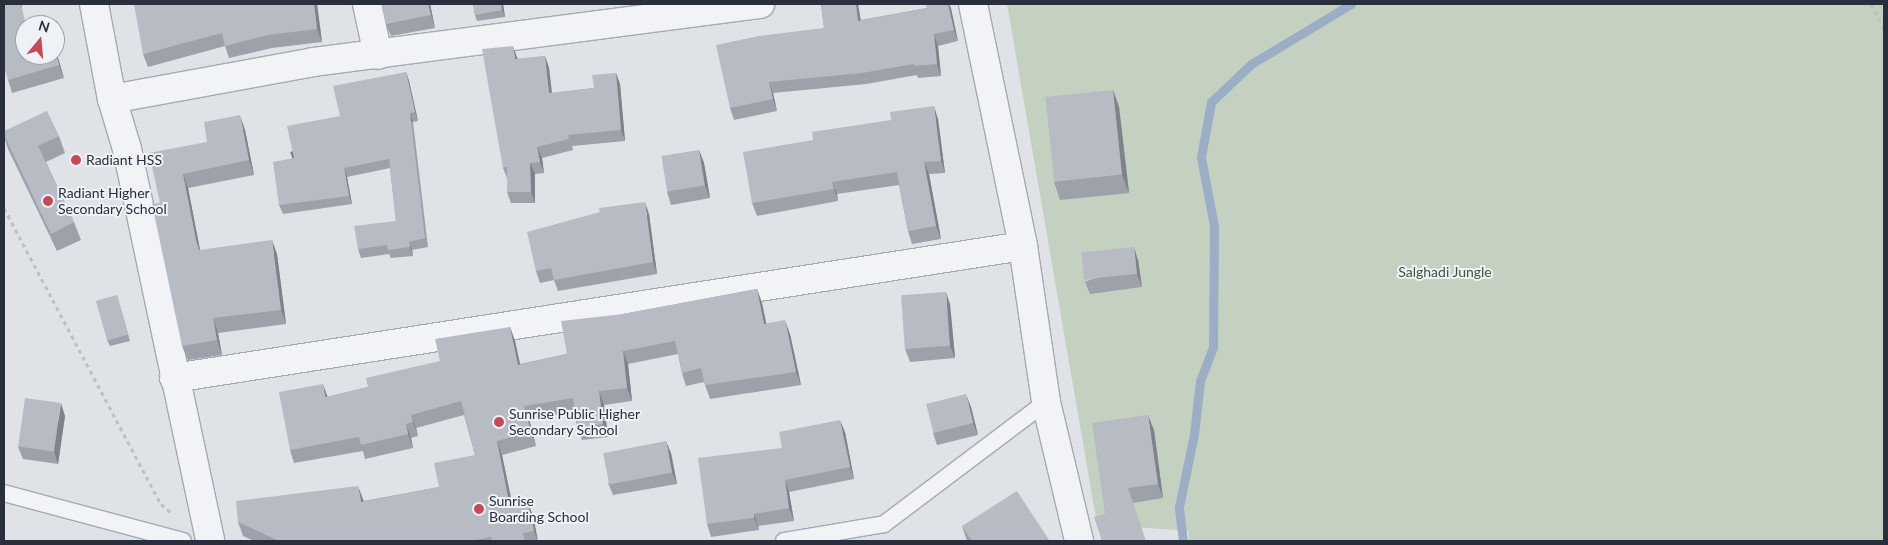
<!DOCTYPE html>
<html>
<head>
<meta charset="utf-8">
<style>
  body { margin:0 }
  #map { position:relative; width:1888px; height:545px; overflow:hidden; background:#dfe2e7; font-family:Lato,sans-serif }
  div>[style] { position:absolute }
  .green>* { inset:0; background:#c4d1c0 }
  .stream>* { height:9px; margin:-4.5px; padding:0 4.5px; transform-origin:4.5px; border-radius:4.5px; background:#9caec5 }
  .path>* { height:3px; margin-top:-1.5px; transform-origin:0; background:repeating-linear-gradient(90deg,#bdc0c6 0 4px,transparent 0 8px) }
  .roads { filter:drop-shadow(1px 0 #a5a9b1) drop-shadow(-1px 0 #a5a9b1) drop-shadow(0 1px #a5a9b1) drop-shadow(0 -1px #a5a9b1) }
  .service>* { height:16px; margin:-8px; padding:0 8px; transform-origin:8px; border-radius:8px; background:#f1f3f6 }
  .minor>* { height:28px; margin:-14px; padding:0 14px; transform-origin:14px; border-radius:14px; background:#f1f3f6 }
  .wall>* { inset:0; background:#9da1a9 }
  .shaded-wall>* { inset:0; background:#7f8389; transform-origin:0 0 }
  .building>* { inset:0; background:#b6bbc4; transform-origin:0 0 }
  .dots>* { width:14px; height:14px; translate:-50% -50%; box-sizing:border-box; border:2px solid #eef1f5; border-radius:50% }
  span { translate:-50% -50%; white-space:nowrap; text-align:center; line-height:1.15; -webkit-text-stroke:4px #eef1f5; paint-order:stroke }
  .poi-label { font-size:14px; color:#292f3d }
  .left { translate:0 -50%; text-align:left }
  .park-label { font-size:14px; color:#3b5837 }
  .frame { position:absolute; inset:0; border:5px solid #292f3d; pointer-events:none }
  .north { position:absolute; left:15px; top:15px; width:50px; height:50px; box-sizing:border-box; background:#eef1f5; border:1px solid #9fa3ab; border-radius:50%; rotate:17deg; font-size:14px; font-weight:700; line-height:20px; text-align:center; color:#292f3d }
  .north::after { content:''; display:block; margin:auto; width:18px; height:22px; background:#c54a56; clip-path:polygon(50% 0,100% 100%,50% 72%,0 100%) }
</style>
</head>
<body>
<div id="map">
  <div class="green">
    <i style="clip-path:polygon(1007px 4px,1884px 4px,1884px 541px,1189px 541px,1188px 531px,1097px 524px)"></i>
  </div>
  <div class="stream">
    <i style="left:1183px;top:541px;width:34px;rotate:-97deg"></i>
    <i style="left:1179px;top:507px;width:75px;rotate:-78.4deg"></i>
    <i style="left:1194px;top:434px;width:53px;rotate:-83.5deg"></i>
    <i style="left:1200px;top:381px;width:36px;rotate:-69deg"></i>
    <i style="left:1213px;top:347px;width:121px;rotate:-89.5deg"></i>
    <i style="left:1214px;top:226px;width:70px;rotate:-100.7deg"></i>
    <i style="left:1201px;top:157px;width:56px;rotate:-79.7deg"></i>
    <i style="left:1211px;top:102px;width:55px;rotate:-43.5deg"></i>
    <i style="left:1251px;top:64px;width:117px;rotate:-31deg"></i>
  </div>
  <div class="path">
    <i style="left:1871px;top:4px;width:29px;rotate:63deg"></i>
    <i style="left:4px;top:208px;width:335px;rotate:62.1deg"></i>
    <i style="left:161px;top:504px;width:16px;rotate:40deg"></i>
  </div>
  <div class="roads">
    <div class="service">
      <i style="left:4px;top:493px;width:185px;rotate:15deg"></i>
      <i style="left:784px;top:541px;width:101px;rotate:-9.6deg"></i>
      <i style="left:884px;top:524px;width:203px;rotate:-37deg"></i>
    </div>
    <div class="minor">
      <i style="left:94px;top:4px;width:97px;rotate:79.3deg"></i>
      <i style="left:112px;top:99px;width:52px;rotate:73.3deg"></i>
      <i style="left:127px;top:149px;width:401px;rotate:78deg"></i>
      <i style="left:367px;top:4px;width:52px;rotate:77.8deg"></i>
      <i style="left:973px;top:4px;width:247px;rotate:78.3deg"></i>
      <i style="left:1023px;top:246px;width:158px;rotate:81.6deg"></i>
      <i style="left:1046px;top:402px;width:143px;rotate:76.6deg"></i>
      <i style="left:112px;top:99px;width:204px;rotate:-10.4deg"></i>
      <i style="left:313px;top:62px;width:451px;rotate:-7.4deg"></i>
      <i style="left:174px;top:378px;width:859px;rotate:-8.84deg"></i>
    </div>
  </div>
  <div class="wall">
    <i style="clip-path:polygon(317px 4px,322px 42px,272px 48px,229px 58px,225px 46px,148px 67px,143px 54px)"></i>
    <i style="clip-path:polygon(430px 4px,435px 28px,391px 36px,386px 24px)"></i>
    <i style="clip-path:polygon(473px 4px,503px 4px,505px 17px,477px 21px,475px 15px)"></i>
    <i style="clip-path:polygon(821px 4px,858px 4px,861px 20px,927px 8px,926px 4px,949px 4px,958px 41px,938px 46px,941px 76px,918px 78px,917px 75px,866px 84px,773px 93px,777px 111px,734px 120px,730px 108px,824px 28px)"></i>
    <i style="clip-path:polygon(45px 15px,48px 25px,25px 25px,55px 48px,64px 78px,12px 93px,8px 80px,26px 21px)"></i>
    <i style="clip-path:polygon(545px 56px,549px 68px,552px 93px,594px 88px,616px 73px,620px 84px,625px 141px,572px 146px,573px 150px,542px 158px,544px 173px,535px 174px,535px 203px,511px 203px,507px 192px,507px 178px,503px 168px,517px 57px,518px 59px)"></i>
    <i style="clip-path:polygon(406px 72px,409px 81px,418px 121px,413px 122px,428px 247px,412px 250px,413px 256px,391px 258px,389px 254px,361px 258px,358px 249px,396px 221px,390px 168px,347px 177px,352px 204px,283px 214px,279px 205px,294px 158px)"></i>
    <i style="clip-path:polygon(1113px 90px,1119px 107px,1129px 193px,1060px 200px,1054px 182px)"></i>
    <i style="clip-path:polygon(938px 119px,945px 173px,929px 174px,941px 239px,912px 244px,908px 231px,899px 185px,837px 194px,838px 201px,757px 216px,752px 203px)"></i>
    <i style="clip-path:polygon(245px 130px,254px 175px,188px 188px,200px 250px,277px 254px,286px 324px,218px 333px,222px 355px,188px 360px,182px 346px,160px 203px,207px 142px)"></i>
    <i style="clip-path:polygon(4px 131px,59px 136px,65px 153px,46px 162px,74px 222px,81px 240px,57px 251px,8px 149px,4px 136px)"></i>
    <i style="clip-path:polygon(699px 150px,704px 163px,710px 198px,671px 205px,667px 192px)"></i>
    <i style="clip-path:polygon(649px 214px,657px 274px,558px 291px,554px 280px,540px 283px,536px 271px)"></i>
    <i style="clip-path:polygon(1138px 260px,1142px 287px,1090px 294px,1085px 282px)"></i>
    <i style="clip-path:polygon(757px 289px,762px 303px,766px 323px,790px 334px,801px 385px,710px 399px,704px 382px,686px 386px,682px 373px,678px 354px,628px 364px,632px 401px,604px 405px,608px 437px,582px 440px,577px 427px,575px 412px,529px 419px,536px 446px,502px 455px,513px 506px,528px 503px,533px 516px,538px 541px,254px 541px,243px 536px,238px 522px,363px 499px,364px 501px,439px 487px,475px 455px,464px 415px,416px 428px,418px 436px,411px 438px,413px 448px,365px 459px,363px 451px,294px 463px,290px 450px,327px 397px,368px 387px,440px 361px,510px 327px,515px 341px,520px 364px,567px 354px,623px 314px)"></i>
    <i style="clip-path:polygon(117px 295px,130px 341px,110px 346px,107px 340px)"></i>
    <i style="clip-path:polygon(950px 304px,955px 358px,910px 362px,905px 349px)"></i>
    <i style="clip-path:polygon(971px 407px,978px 435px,937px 445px,933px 433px)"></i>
    <i style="clip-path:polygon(65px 416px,58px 464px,23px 459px,18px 447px)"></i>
    <i style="clip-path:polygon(1154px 430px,1163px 498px,1133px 503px,1105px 514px)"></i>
    <i style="clip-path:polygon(845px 432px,854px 479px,789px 492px,794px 521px,758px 526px,759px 530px,711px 537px,707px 524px,782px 448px)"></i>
    <i style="clip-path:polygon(671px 453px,677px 484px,613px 495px,608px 483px)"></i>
    <i style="clip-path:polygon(962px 526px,1049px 540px,1049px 541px,967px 541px)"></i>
  </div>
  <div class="shaded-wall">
    <i style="left:21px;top:4px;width:1px;height:22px"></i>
    <i style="clip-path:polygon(314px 4px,317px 4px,322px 42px,317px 29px)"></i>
    <i style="clip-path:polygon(428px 4px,430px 4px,435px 28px,431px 15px)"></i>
    <i style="clip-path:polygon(501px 4px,503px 4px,505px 17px,502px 10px)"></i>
    <i style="clip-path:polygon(856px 4px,858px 4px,862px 32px,858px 21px)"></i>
    <i style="clip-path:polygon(948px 4px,949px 4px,951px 8px,958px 41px,954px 30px)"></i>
    <i style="clip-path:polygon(934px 34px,938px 46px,941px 76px,937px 64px)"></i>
    <i style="clip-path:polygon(513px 46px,517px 57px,519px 70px,515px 59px)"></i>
    <i style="clip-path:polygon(55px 48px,64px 78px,59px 65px,55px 51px)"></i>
    <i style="clip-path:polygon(545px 56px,549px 68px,553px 104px,549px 93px)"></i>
    <i style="clip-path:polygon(406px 72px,409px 81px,418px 121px,415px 112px)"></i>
    <i style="clip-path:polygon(616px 73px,620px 84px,625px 141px,621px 130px)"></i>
    <i style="clip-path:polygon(769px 82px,773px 93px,777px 111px,773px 99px)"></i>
    <i style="clip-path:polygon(1113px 90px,1119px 107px,1129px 193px,1122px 175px)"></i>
    <i style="clip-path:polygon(934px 106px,938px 119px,945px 173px,941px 161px)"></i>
    <i style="left:410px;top:113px;width:9px;height:126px;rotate:72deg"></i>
    <i style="clip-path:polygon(240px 115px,245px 130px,254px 175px,249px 160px)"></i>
    <i style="clip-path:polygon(537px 147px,542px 158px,544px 173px,540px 162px)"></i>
    <i style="clip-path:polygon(699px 150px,704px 163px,710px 198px,705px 186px)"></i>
    <i style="clip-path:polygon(924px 162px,929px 174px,941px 239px,936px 226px)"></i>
    <i style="clip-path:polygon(530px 163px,535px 174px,535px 203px,531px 192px)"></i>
    <i style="clip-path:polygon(344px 168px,347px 177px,352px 204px,349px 196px)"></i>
    <i style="clip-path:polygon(183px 174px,188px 188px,201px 255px,199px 250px,196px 240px)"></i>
    <i style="clip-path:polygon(832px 182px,837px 194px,838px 201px,834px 189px)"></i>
    <i style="clip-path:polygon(645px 202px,649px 214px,657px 274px,653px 262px)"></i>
    <i style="clip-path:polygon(272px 240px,277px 254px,286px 324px,281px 310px)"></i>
    <i style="clip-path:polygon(409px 242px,412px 250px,413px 256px,410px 247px)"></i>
    <i style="clip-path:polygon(1134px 247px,1138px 260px,1142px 287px,1137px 274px)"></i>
    <i style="clip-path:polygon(757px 289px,762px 303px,769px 337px,764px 324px)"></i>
    <i style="clip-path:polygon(946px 292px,950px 304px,955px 358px,950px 346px)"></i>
    <i style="clip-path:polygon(213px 318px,218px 333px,222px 355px,217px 340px)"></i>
    <i style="clip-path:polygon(785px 320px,790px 334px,801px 385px,796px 372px)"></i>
    <i style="clip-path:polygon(510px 327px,515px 341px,523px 378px,518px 365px)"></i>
    <i style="clip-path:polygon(623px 351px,628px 364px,632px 401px,627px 388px)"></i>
    <i style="clip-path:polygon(323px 384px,328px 398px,325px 397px)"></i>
    <i style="clip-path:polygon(599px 391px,604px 405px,608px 437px,603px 424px)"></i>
    <i style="clip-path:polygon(966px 394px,971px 407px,978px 435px,973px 423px)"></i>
    <i style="clip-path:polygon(61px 403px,65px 416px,58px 464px,54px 452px)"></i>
    <i style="clip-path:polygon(524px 406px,529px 419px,536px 446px,531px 432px)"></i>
    <i style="clip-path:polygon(411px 415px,416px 428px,418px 436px,413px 422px)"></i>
    <i style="clip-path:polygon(1148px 415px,1154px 430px,1163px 498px,1158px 484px)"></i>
    <i style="clip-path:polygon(840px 420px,845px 432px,854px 479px,850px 467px)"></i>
    <i style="clip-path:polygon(406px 424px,411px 438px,413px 448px,408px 434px)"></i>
    <i style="clip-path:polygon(497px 441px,502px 455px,515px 520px,510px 507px)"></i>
    <i style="clip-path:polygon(666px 441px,671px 453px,677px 484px,672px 472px)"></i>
    <i style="clip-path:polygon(785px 480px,789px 492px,794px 521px,789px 508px)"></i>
    <i style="clip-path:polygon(358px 486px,363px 499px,365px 515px,361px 502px)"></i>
    <i style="clip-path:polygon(528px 503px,533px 516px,538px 541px,534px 531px)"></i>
    <i style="clip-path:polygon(754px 514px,758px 526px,759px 530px,754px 518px)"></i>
  </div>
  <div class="building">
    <i style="clip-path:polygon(4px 4px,21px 4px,25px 21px,45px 15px,47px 25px,25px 25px,25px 55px,55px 55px,55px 51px,59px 65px,8px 80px,4px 67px)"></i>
    <i style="clip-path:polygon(134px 4px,314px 4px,317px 29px,268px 35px,225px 46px,222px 33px,143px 54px)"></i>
    <i style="clip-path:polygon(382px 4px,428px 4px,431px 15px,386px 24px)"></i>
    <i style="clip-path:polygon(473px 4px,501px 4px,502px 10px,475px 15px)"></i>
    <i style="clip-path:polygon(821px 4px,856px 4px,858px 21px,927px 8px,926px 4px,948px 4px,954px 30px,934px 34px,937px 64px,914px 66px,914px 64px,862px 73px,769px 82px,773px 99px,730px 108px,716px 45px,759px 36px,824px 28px)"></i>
    <i style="clip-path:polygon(513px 46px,515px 59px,545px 56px,549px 93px,594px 88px,592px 75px,616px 73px,621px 130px,568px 135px,569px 139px,537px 147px,540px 162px,530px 163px,531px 192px,507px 192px,507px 167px,503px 168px,482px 49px)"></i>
    <i style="clip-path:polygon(406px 72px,415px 112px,410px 113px,425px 238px,409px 242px,410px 247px,388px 250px,387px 245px,358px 249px,354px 226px,396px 221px,389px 159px,344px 168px,349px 196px,279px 205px,273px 162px,294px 158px,287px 126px,340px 116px,333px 86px)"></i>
    <i style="left:1113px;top:90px;width:85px;height:68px;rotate:84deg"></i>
    <i style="clip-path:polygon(934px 106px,941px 161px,924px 162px,936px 226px,908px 231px,897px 172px,832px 182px,834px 189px,752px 203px,743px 152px,813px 140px,812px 132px,891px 120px,890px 112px)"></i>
    <i style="clip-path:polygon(47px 111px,59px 136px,38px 146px,74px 222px,51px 234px,4px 135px,4px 131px)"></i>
    <i style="clip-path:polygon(240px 115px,249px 160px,183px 174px,196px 240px,199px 250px,272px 240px,281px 310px,213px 318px,217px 340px,182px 346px,152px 204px,160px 203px,149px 153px,207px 142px,204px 122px)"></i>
    <i style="left:699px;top:150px;width:36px;height:38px;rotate:81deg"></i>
    <i style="clip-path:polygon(645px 202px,653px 262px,554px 280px,551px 268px,536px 271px,527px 232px,600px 212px,599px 208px)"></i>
    <i style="left:1134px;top:247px;width:27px;height:53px;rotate:84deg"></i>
    <i style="clip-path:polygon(757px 289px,764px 324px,785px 320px,796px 372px,705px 385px,701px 368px,682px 373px,675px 341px,623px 351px,627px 388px,599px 391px,603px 424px,577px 427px,573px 398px,524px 406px,531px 432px,497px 441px,510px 507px,528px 503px,534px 531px,523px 533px,525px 541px,492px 541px,491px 537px,470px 541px,279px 541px,238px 522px,236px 501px,358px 486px,361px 502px,439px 487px,434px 463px,475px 455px,461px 401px,411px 415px,413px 422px,406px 424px,408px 434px,361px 445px,359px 437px,290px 450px,279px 392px,323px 384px,325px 397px,368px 387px,366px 378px,440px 361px,435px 339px,510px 327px,518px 365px,567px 354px,561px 321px,623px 314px)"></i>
    <i style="left:946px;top:292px;width:54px;height:45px;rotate:86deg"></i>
    <i style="left:117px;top:295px;width:41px;height:22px;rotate:74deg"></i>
    <i style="left:966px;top:394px;width:30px;height:41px;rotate:76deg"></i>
    <i style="left:25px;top:398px;width:36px;height:49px;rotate:8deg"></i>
    <i style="clip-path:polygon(1148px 415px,1158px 484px,1128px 488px,1146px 541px,1102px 541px,1094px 517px,1105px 514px,1092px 423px)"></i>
    <i style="clip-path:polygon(840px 420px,850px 467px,785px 480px,789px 508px,754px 514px,754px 518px,707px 524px,698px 458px,782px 448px,779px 432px)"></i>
    <i style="left:666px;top:441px;width:32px;height:64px;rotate:79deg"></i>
    <i style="clip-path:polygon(1017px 491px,1049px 540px,1047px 541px,972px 541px,962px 526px)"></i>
  </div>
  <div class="dots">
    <i style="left:76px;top:160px;background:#c54a56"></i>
    <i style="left:48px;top:201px;background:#c54a56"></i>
    <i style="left:499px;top:422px;background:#c54a56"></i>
    <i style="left:479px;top:509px;background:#c54a56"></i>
  </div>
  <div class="poi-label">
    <span class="left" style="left:86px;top:160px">Radiant HSS</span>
    <span class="left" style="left:58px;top:201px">Radiant Higher<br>Secondary School</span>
    <span class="left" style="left:509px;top:422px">Sunrise Public Higher<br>Secondary School</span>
    <span class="left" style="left:489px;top:509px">Sunrise<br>Boarding School</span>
  </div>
  <div class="park-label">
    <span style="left:1445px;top:272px">Salghadi Jungle</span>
  </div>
  <div class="frame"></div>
  <div class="north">N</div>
</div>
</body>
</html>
